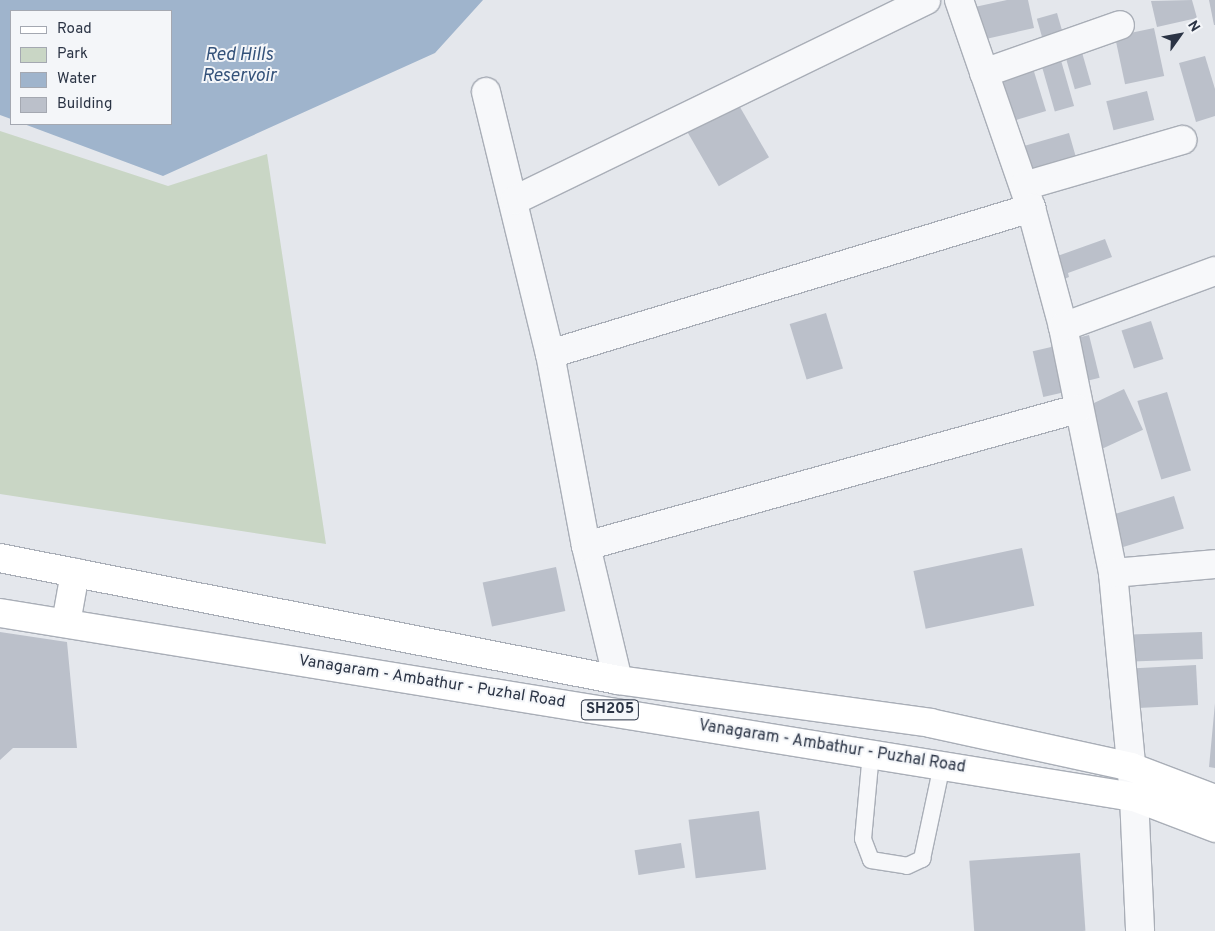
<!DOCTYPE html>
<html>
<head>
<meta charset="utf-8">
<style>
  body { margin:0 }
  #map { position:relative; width:1215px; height:931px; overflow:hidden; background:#e4e7ec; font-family:Overpass,sans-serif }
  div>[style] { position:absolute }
  .green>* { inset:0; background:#c9d6c5 }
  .water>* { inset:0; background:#9fb4cc }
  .building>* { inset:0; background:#bbc0ca; transform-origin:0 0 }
  .roads { filter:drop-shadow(1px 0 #a9aeb7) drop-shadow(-1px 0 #a9aeb7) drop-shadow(0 1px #a9aeb7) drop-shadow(0 -1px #a9aeb7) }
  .service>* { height:16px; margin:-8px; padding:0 8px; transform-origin:8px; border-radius:8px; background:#f7f8fa }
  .minor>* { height:28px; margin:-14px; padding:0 14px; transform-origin:14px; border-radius:14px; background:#f7f8fa }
  .primary>* { height:28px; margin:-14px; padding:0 14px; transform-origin:14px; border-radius:14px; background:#fff }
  span { translate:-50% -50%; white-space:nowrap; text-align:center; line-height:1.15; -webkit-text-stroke:4px #f4f6f9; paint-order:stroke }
  .shield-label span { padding:1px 4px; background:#f4f6f9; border:1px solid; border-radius:4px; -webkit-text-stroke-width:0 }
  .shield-label { font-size:15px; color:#2b3445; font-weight:700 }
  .street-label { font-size:16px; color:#2b3445 }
  .water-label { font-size:18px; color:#34527a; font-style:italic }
  .legend { position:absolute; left:10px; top:10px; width:162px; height:115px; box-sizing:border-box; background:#f4f6f9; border:1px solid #a4a8b1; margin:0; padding:6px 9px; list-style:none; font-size:15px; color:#2b3445 }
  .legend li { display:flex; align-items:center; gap:10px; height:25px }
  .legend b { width:25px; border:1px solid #a4a8b1 }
  .north { position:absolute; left:1155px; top:10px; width:50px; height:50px; -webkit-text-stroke:4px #f4f6f9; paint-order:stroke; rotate:58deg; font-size:14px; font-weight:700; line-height:20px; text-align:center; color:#2b3445 }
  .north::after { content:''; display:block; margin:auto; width:18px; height:22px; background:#2b3445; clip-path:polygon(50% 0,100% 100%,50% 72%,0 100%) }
</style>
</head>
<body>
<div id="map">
  <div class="green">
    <i style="clip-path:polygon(0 131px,168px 186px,267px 154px,326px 544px,0 494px)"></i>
  </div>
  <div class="water">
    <i style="clip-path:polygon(0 0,483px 0,435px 53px,163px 176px,24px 124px,171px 124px,171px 11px,11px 11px,11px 119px,0 115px)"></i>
  </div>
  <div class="building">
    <i style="clip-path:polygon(1007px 0,1028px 0,1034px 28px,977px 41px,970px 8px)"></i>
    <i style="clip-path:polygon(1192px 0,1197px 18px,1157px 27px,1151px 1px)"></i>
    <i style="clip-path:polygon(1209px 0,1215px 0,1215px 25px,1214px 25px)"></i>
    <i style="left:1057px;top:13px;width:25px;height:21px;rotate:74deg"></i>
    <i style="left:1154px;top:28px;width:49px;height:40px;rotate:78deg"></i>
    <i style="left:1081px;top:49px;width:37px;height:17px;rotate:74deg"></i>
    <i style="clip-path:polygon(1205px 56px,1215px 89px,1215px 116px,1196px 122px,1179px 63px)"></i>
    <i style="left:1060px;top:57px;width:51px;height:20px;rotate:74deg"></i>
    <i style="left:1032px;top:65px;width:48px;height:43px;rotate:73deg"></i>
    <i style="left:1147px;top:91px;width:30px;height:42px;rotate:76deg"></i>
    <i style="left:733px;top:95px;width:72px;height:58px;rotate:60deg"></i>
    <i style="left:1069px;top:133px;width:33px;height:54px;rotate:74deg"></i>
    <i style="clip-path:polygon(1105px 239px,1112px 257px,1068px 273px,1069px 277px,1057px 282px,1049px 259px)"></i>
    <i style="left:826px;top:313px;width:58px;height:38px;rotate:73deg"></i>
    <i style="left:1151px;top:321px;width:40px;height:31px;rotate:72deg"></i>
    <i style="left:1089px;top:335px;width:44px;height:23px;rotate:76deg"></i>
    <i style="left:1060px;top:345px;width:47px;height:28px;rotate:77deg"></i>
    <i style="left:1124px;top:389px;width:45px;height:45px;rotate:65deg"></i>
    <i style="left:1167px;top:392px;width:82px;height:31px;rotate:73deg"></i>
    <i style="left:1174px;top:496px;width:34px;height:73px;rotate:73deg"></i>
    <i style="left:1022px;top:548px;width:59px;height:111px;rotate:78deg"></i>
    <i style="left:556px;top:567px;width:45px;height:75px;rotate:78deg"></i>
    <i style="clip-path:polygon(0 632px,67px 642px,77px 748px,13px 748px,0 760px)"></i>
    <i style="left:1202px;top:632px;width:27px;height:71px;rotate:88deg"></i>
    <i style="left:1196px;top:665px;width:40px;height:70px;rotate:87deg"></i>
    <i style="clip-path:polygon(1215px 703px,1215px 768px,1209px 767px)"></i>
    <i style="left:759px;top:811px;width:59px;height:71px;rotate:83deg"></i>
    <i style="left:681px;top:843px;width:25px;height:47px;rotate:81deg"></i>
    <i style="left:1080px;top:853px;width:78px;height:111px;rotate:86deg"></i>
  </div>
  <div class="roads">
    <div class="service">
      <i style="left:871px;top:753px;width:86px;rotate:95.3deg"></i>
      <i style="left:863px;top:839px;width:22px;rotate:69deg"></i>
      <i style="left:871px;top:860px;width:36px;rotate:9deg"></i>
      <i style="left:907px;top:866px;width:17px;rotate:-25deg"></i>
      <i style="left:922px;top:859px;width:96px;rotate:-78deg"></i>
    </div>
    <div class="minor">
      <i style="left:959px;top:0;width:220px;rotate:70.9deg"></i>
      <i style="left:1031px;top:208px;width:123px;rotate:74.9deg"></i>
      <i style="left:1063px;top:327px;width:251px;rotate:78.5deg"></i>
      <i style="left:1113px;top:573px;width:225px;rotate:84.6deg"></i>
      <i style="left:1134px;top:797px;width:134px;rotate:87.4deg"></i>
      <i style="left:984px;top:73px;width:144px;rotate:-19.4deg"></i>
      <i style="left:486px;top:92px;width:270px;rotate:76.3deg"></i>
      <i style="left:550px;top:354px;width:195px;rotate:79.4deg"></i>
      <i style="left:586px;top:546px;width:138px;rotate:76.6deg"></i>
      <i style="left:1024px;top:186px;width:165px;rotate:-16.2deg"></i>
      <i style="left:515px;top:200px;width:457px;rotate:-25.9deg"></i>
      <i style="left:1063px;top:327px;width:162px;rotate:-20.2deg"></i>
      <i style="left:550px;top:354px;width:503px;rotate:-16.88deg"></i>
      <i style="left:586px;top:546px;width:510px;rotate:-15.59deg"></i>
      <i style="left:1113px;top:573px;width:102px;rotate:-5deg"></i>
    </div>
    <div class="primary">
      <i style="left:0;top:558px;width:630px;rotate:11.17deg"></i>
      <i style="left:618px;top:680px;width:315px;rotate:7.8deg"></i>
      <i style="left:930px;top:723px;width:206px;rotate:12.3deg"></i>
      <i style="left:1131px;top:767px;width:90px;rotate:20.9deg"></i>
      <i style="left:0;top:613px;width:1149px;rotate:9.22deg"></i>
      <i style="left:1134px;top:797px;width:87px;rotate:20.9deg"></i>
      <i style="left:66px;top:623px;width:51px;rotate:-79.8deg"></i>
    </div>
  </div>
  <div class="shield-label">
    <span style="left:610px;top:710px">SH205</span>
  </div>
  <div class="street-label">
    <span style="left:432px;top:682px;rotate:9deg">Vanagaram - Ambathur - Puzhal Road</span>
    <span style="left:832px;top:747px;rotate:9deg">Vanagaram - Ambathur - Puzhal Road</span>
  </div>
  <div class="water-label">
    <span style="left:239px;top:67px">Red Hills<br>Reservoir</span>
  </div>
  <ul class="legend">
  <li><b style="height:6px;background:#fff"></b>Road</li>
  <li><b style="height:14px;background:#c9d6c5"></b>Park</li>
  <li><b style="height:14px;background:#9fb4cc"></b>Water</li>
  <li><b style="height:14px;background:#bbc0ca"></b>Building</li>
  </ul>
  <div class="north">N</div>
</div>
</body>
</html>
